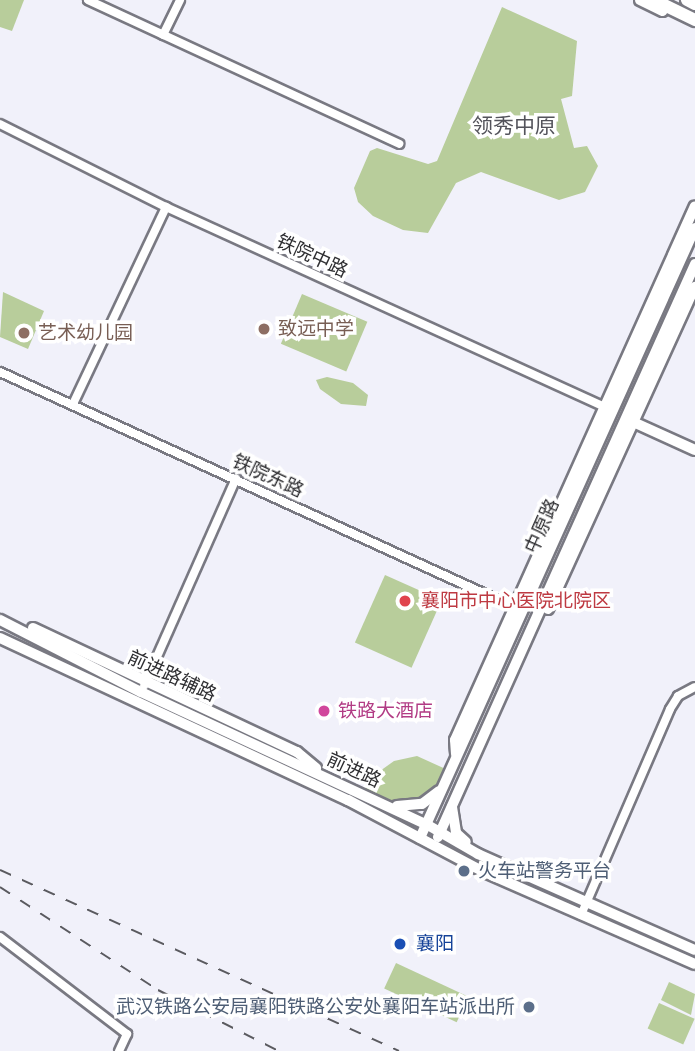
<!DOCTYPE html>
<html>
<head>
<meta charset="utf-8">
<style>
  body { margin:0 }
  #map { position:relative; width:695px; height:1051px; overflow:hidden; background:#f1f1fa; font-family:"Times New Roman","Noto Sans SC",serif }
  div>[style] { position:absolute }
  .green>* { inset:0; background:#b8cd9b; transform-origin:0 0 }
  .roads { filter:drop-shadow(2px 0 #797982) drop-shadow(-2px 0 #797982) drop-shadow(0 2px #797982) drop-shadow(0 -2px #797982) }
  .street>* { height:8px; margin:-4px; padding:0 4px; transform-origin:4px; border-radius:4px; background:#fff }
  .secondary>* { height:10px; margin:-5px; padding:0 5px; transform-origin:5px; border-radius:5px; background:#fff }
  .primary>* { height:12px; margin:-6px; padding:0 6px; transform-origin:6px; border-radius:6px; background:#fff }
  .rail>* { height:2px; margin-top:-1px; transform-origin:0; background:repeating-linear-gradient(90deg,#5a5a5f 0 12px,transparent 0 24px) }
  .dots>* { width:19px; height:19px; translate:-50% -50%; box-sizing:border-box; border:4px solid #fff; border-radius:50% }
  span { translate:-50% -50%; white-space:nowrap; text-align:center; line-height:1.15; -webkit-text-stroke:7px #fff; paint-order:stroke }
  .street-label { font-size:19px; color:#2e2e31 }
  .education-label { font-size:19px; color:#785e54 }
  .left { translate:0 -50%; text-align:left }
  .health-label { font-size:19px; color:#be3a42 }
  .hotel-label { font-size:19px; color:#b23c85 }
  .service-label { font-size:19px; color:#4e5e75 }
  .right { translate:-100% -50%; text-align:right }
  .transit-label { font-size:19px; color:#164399 }
  .neighbourhood-label { font-size:21px; color:#53535b }
</style>
</head>
<body>
<div id="map">
  <div class="green">
    <i style="clip-path:polygon(0 0,24px 0,12px 31px,0 27px)"></i>
    <i style="clip-path:polygon(502px 7px,577px 41px,572px 96px,561px 99px,574px 148px,587px 146px,598px 166px,585px 192px,559px 200px,481px 172px,456px 183px,428px 233px,403px 230px,373px 216px,358px 202px,354px 188px,370px 151px,377px 148px,428px 164px,437px 161px)"></i>
    <i style="clip-path:polygon(3px 292px,44px 311px,28px 349px,0 337px)"></i>
    <i style="left:302px;top:294px;width:71px;height:54px;rotate:23deg"></i>
    <i style="clip-path:polygon(327px 377px,353px 383px,368px 395px,366px 406px,341px 404px,320px 389px,316px 380px)"></i>
    <i style="left:385px;top:575px;width:62px;height:74px;rotate:24deg"></i>
    <i style="clip-path:polygon(417px 756px,450px 771px,441px 790px,406px 809px,362px 793px,373px 776px,394px 761px)"></i>
    <i style="left:396px;top:963px;width:80px;height:28px;rotate:25deg"></i>
    <i style="clip-path:polygon(669px 982px,695px 994px,691px 1015px,661px 1000px)"></i>
    <i style="left:659px;top:1003px;width:39px;height:28px;rotate:24deg"></i>
  </div>
  <div class="roads">
    <div class="street">
      <i style="left:88px;top:0;width:343px;rotate:24.8deg"></i>
      <i style="left:163px;top:35px;width:39px;rotate:-64deg"></i>
      <i style="left:0;top:124px;width:186px;rotate:26.6deg"></i>
      <i style="left:166px;top:207px;width:487px;rotate:24.5deg"></i>
      <i style="left:0;top:372px;width:572px;rotate:24.59deg"></i>
      <i style="left:73px;top:404px;width:218px;rotate:-64.7deg"></i>
      <i style="left:144px;top:686px;width:227px;rotate:-66.1deg"></i>
      <i style="left:581px;top:915px;width:224px;rotate:-66.6deg"></i>
      <i style="left:670px;top:709px;width:15px;rotate:-58deg"></i>
      <i style="left:678px;top:696px;width:19px;rotate:-28deg"></i>
      <i style="left:0;top:937px;width:160px;rotate:37.4deg"></i>
      <i style="left:127px;top:1034px;width:19px;rotate:115deg"></i>
    </div>
    <div class="secondary">
      <i style="left:640px;top:0;width:25px;rotate:26deg"></i>
      <i style="left:631px;top:421px;width:70px;rotate:24.4deg"></i>
      <i style="left:548px;top:609px;width:354px;rotate:-65.5deg"></i>
      <i style="left:0;top:620px;width:158px;rotate:27.1deg"></i>
      <i style="left:141px;top:692px;width:314px;rotate:24.9deg"></i>
      <i style="left:426px;top:824px;width:60px;rotate:30deg"></i>
      <i style="left:478px;top:854px;width:237px;rotate:23.9deg"></i>
      <i style="left:33px;top:628px;width:292px;rotate:25.2deg"></i>
      <i style="left:297px;top:752px;width:25px;rotate:40deg"></i>
      <i style="left:0;top:638px;width:384px;rotate:25deg"></i>
      <i style="left:348px;top:800px;width:152px;rotate:27.9deg"></i>
      <i style="left:482px;top:871px;width:232px;rotate:23.6deg"></i>
      <i style="left:456px;top:754px;width:14px;rotate:-94deg"></i>
      <i style="left:455px;top:740px;width:585px;rotate:-65.8deg"></i>
      <i style="left:397px;top:806px;width:25px;rotate:-5deg"></i>
      <i style="left:422px;top:804px;width:21px;rotate:-37deg"></i>
      <i style="left:452px;top:807px;width:26px;rotate:81deg"></i>
      <i style="left:456px;top:833px;width:13px;rotate:42deg"></i>
      <i style="left:438px;top:837px;width:628px;rotate:-65.84deg"></i>
      <i style="left:420px;top:838px;width:669px;rotate:-65.73deg"></i>
    </div>
    <div class="primary">
      <i style="left:654px;top:0;width:46px;rotate:26deg"></i>
      <i style="left:687px;top:0;width:9px;rotate:27deg"></i>
    </div>
  </div>
  <div class="rail">
    <i style="left:0;top:870px;width:438px;rotate:24.4deg"></i>
    <i style="left:0;top:887px;width:189px;rotate:33.1deg"></i>
    <i style="left:158px;top:990px;width:136px;rotate:26.8deg"></i>
  </div>
  <div class="dots">
    <i style="left:264px;top:329px;background:#8d6e63"></i>
    <i style="left:24px;top:333px;background:#8d6e63"></i>
    <i style="left:405px;top:601px;background:#e0444e"></i>
    <i style="left:324px;top:711px;background:#d1479c"></i>
    <i style="left:464px;top:871px;background:#5c6f8a"></i>
    <i style="left:400px;top:944px;background:#1a4fb4"></i>
    <i style="left:529px;top:1007px;background:#5c6f8a"></i>
  </div>
  <div class="street-label">
    <span style="left:312px;top:256px;rotate:25deg">铁院中路</span>
    <span style="left:268px;top:476px;rotate:25deg">铁院东路</span>
    <span style="left:542px;top:526px;rotate:-66deg">中原路</span>
    <span style="left:172px;top:676px;rotate:25deg">前进路辅路</span>
    <span style="left:354px;top:770px;rotate:25deg">前进路</span>
  </div>
  <div class="education-label">
    <span class="left" style="left:278px;top:329px">致远中学</span>
    <span class="left" style="left:38px;top:333px">艺术幼儿园</span>
  </div>
  <div class="health-label">
    <span class="left" style="left:421px;top:601px">襄阳市中心医院北院区</span>
  </div>
  <div class="hotel-label">
    <span class="left" style="left:338px;top:711px">铁路大酒店</span>
  </div>
  <div class="service-label">
    <span class="left" style="left:478px;top:871px">火车站警务平台</span>
    <span class="right" style="left:515px;top:1007px">武汉铁路公安局襄阳铁路公安处襄阳车站派出所</span>
  </div>
  <div class="transit-label">
    <span class="left" style="left:416px;top:944px">襄阳</span>
  </div>
  <div class="neighbourhood-label">
    <span style="left:514px;top:126px">领秀中原</span>
  </div>
</div>
</body>
</html>
